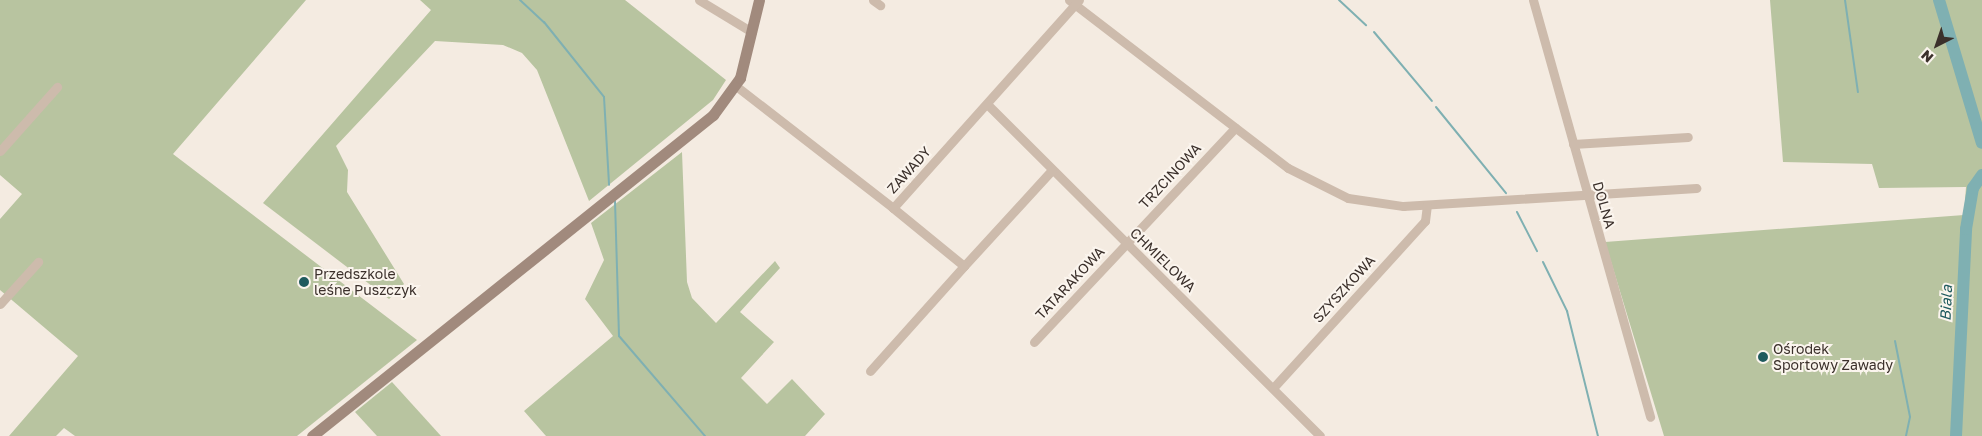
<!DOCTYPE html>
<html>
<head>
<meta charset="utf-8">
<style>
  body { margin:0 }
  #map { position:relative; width:1982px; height:436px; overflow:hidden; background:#f4ebe1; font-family:"Golos Text",sans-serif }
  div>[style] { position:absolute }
  .green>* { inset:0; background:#b8c4a0 }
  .stream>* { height:2px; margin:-1px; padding:0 1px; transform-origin:1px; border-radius:1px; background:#7fb0b2 }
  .river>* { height:12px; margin:-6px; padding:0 6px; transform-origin:6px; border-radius:6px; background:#7fb0b2 }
  .street>* { height:9px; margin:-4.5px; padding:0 4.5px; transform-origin:4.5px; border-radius:4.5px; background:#cdbbac }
  .secondary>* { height:11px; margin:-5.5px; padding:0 5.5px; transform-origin:5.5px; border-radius:5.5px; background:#a18a7d }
  .dots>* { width:14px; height:14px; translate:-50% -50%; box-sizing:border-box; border:2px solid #fbf5ee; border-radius:50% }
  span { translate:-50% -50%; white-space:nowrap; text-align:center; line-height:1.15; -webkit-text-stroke:4px #fbf5ee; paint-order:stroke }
  .street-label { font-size:14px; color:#3b302b }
  .poi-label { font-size:14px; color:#3b302b }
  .left { translate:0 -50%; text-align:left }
  .water-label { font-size:15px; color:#1f5a5e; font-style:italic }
  .north { position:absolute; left:1912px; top:20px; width:50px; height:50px; -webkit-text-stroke:4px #fbf5ee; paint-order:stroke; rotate:221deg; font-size:14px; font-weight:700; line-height:20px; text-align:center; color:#3b302b }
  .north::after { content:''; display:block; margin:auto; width:18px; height:22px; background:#3b302b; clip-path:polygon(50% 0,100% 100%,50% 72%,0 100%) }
</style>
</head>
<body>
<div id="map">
  <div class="green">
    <i style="clip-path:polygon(0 0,306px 0,173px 154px,417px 340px,297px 436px,75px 436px,64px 428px,56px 436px,9px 436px,78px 356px,0 290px,0 219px,22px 194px,0 175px)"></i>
    <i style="clip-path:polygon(420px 0,625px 0,726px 80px,713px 100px,589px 201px,537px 70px,522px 53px,503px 45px,435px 41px,336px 146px,348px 170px,347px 192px,404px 284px,389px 299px,263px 203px,431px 10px)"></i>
    <i style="clip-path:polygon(1770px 0,1982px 0,1982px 436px,1664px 436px,1605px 242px,1964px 215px,1966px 187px,1879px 188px,1872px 164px,1783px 162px)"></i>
    <i style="clip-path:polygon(682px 152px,687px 282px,692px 298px,716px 323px,775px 261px,780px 268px,740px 312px,774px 342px,741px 378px,767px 404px,792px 379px,825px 414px,805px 436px,546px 436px,524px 411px,613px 336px,585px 299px,604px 260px,591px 223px)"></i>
    <i style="clip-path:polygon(392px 382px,441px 436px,377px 436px,355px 412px)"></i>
  </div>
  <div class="stream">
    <i style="left:520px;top:0;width:33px;rotate:43deg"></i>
    <i style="left:544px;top:22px;width:96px;rotate:51.3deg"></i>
    <i style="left:604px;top:97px;width:88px;rotate:86.7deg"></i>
    <i style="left:1339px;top:0;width:37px;rotate:43deg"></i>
    <i style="left:1845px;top:0;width:93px;rotate:82deg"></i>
    <i style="left:1374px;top:32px;width:90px;rotate:50deg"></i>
    <i style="left:1436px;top:107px;width:111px;rotate:50.9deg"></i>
    <i style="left:615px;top:201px;width:135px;rotate:88.3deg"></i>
    <i style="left:619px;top:336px;width:132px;rotate:49.3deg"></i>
    <i style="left:1517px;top:212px;width:44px;rotate:62.9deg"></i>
    <i style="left:1543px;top:262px;width:55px;rotate:63.9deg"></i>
    <i style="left:1567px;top:311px;width:129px;rotate:76.1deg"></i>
    <i style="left:1895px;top:341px;width:77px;rotate:78.8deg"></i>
    <i style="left:1910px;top:417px;width:19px;rotate:102deg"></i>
  </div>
  <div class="river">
    <i style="left:1939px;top:0;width:149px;rotate:73.3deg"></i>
    <i style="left:1956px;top:436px;width:207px;rotate:-87.2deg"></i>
    <i style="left:1966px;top:229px;width:42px;rotate:-80.3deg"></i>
    <i style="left:1973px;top:188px;width:16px;rotate:-55deg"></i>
  </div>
  <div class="street">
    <i style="left:699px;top:0;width:62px;rotate:31.1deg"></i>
    <i style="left:873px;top:0;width:9px;rotate:36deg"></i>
    <i style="left:1069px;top:0;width:276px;rotate:37.5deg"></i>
    <i style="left:1288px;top:168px;width:67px;rotate:26.6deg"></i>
    <i style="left:1348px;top:198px;width:56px;rotate:8.3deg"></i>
    <i style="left:1403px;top:206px;width:294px;rotate:-3.5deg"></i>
    <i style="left:1533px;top:0;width:433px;rotate:74.3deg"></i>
    <i style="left:736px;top:86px;width:199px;rotate:37.8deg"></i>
    <i style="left:987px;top:104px;width:470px;rotate:44.9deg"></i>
    <i style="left:1573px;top:144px;width:115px;rotate:-3.5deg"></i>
    <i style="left:0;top:151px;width:86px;rotate:-48.3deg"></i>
    <i style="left:964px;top:266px;width:130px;rotate:-47.5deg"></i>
    <i style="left:0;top:304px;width:57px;rotate:-47.9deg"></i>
    <i style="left:1034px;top:342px;width:294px;rotate:-46.8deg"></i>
    <i style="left:870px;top:371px;width:141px;rotate:-48.2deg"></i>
    <i style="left:964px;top:266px;width:92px;rotate:-140.8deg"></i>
    <i style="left:893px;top:208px;width:279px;rotate:-48.2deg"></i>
    <i style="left:1273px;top:388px;width:226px;rotate:-47.7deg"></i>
    <i style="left:1425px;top:221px;width:16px;rotate:-83deg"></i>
  </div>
  <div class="secondary">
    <i style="left:312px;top:436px;width:514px;rotate:-38.68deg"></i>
    <i style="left:713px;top:115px;width:46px;rotate:-53.9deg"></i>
    <i style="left:740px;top:78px;width:80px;rotate:-76.3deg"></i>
  </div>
  <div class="dots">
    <i style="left:304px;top:282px;background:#1f5a5e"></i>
    <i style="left:1763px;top:357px;background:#1f5a5e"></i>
  </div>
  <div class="street-label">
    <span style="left:909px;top:170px;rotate:-48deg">ZAWADY</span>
    <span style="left:1170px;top:176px;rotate:-47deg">TRZCINOWA</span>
    <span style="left:1604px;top:205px;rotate:74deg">DOLNA</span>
    <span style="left:1163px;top:260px;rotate:44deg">CHMIELOWA</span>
    <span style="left:1070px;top:283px;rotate:-47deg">TATARAKOWA</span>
    <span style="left:1344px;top:289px;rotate:-48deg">SZYSZKOWA</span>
  </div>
  <div class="poi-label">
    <span class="left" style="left:314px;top:282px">Przedszkole<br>leśne Puszczyk</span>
    <span class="left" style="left:1773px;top:357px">Ośrodek<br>Sportowy Zawady</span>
  </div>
  <div class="water-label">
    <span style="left:1946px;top:303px;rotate:-87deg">Biala</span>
  </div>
  <div class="north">N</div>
</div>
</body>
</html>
